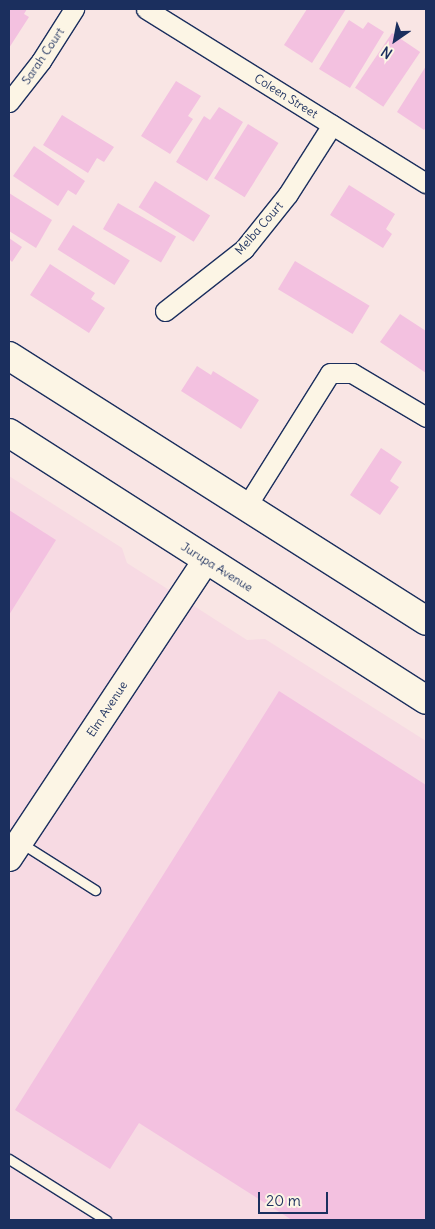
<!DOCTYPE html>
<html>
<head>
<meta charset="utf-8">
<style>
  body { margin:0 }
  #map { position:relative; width:435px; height:1229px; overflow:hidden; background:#f9e5e4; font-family:Delius,sans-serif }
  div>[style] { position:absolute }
  .built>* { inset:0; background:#f7dae3 }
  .building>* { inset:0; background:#f3c1e0; transform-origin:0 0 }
  .roads { filter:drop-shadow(1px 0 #1b2f5e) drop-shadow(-1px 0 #1b2f5e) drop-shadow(0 1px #1b2f5e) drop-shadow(0 -1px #1b2f5e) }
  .lane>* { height:9px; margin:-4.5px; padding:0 4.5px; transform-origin:4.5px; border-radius:4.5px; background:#fcf5e5 }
  .street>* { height:19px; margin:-9.5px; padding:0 9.5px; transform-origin:9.5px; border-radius:9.5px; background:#fcf5e5 }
  .secondary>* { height:26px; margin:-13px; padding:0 13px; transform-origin:13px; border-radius:13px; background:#fcf5e5 }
  .primary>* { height:28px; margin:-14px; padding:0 14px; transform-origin:14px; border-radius:14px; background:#fcf5e5 }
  span { translate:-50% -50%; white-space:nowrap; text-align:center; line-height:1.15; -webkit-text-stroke:4px #fcf5e5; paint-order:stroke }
  .street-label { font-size:12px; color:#1b2f5e }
  .frame { position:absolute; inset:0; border:10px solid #1b2f5e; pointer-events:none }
  .north { position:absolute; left:370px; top:15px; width:50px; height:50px; -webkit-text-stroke:4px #fcf5e5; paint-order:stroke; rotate:213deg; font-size:14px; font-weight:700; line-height:20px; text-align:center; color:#1b2f5e }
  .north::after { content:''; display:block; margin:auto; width:18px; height:22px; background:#1b2f5e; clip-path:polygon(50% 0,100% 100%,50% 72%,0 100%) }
  .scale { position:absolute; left:258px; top:1192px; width:70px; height:22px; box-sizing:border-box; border:2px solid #1b2f5e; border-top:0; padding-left:6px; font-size:15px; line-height:18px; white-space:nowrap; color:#1b2f5e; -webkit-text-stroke:4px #fcf5e5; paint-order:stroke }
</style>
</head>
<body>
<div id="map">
  <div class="built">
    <i style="clip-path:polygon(9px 476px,122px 548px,127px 563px,247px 640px,265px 639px,426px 741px,426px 1220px,9px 1220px)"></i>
  </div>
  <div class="building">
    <i style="clip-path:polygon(9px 9px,27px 9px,24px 14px,29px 17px,9px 48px)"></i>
    <i style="clip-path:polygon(307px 9px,346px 9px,312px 63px,284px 45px)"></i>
    <i style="clip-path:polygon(349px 20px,363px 29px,368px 22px,384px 32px,350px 88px,319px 69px)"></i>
    <i style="left:392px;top:33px;width:34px;height:66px;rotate:34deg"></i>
    <i style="clip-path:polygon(426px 66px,426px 127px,424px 130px,397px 112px)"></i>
    <i style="clip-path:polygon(176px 81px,201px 96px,188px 116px,193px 119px,170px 154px,141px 136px)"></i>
    <i style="clip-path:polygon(219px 107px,243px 122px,207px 181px,176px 162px,204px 116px,210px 120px)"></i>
    <i style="clip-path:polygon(62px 115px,114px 147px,104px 162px,97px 158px,88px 173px,43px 145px)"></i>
    <i style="left:248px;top:124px;width:36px;height:64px;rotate:32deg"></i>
    <i style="clip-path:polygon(34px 146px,85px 181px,76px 195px,68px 190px,58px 206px,13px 176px)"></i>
    <i style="left:155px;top:181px;width:65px;height:31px;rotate:32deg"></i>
    <i style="clip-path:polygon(349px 185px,395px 214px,386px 229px,392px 234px,383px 248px,330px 215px)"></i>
    <i style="clip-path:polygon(9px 193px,52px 220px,36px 248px,9px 231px)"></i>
    <i style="left:118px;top:203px;width:67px;height:30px;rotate:30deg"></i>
    <i style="left:73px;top:225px;width:67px;height:29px;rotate:32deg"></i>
    <i style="clip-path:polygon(9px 238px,22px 247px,12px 262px,9px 259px)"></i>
    <i style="left:295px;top:261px;width:87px;height:33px;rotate:31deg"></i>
    <i style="clip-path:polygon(50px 264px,95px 293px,91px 299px,105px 308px,89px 333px,30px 295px)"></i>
    <i style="clip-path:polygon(400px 314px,426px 331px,426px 373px,380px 342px)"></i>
    <i style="clip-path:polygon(197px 366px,211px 375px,213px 371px,259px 400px,241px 429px,181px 391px)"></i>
    <i style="clip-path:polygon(381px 448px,402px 462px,390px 481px,399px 487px,380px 515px,350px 495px)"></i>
    <i style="clip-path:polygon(9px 510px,56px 540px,9px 615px)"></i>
    <i style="clip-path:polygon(279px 691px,426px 785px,426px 1220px,292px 1220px,139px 1123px,110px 1169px,15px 1110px)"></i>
  </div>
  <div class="roads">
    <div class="lane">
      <i style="left:21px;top:843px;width:88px;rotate:32.4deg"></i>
      <i style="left:9px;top:1159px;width:115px;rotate:32.2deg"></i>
    </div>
    <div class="street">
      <i style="left:146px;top:9px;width:330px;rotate:31.9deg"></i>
      <i style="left:9px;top:102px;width:52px;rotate:-52deg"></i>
      <i style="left:41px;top:61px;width:62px;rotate:-57.6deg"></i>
      <i style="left:165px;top:311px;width:100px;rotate:-38.1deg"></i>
      <i style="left:244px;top:249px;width:70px;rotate:-51.3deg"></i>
      <i style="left:288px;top:194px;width:82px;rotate:-57.5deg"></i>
      <i style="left:246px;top:507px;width:158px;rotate:-57.9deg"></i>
      <i style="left:330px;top:373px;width:22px"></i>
      <i style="left:352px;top:373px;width:86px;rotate:30.7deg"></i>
    </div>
    <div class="secondary">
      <i style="left:9px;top:858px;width:357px;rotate:-56.5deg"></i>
    </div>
    <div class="primary">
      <i style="left:9px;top:356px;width:494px;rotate:32.4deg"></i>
      <i style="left:9px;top:433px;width:495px;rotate:32.6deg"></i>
    </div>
  </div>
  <div class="street-label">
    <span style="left:43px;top:56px;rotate:-56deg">Sarah Court</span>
    <span style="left:286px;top:96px;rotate:32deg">Coleen Street</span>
    <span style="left:259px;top:228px;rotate:-49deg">Melba Court</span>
    <span style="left:217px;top:567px;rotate:32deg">Jurupa Avenue</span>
    <span style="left:107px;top:709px;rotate:-57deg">Elm Avenue</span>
  </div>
  <div class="frame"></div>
  <div class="north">N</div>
  <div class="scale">20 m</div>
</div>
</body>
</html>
